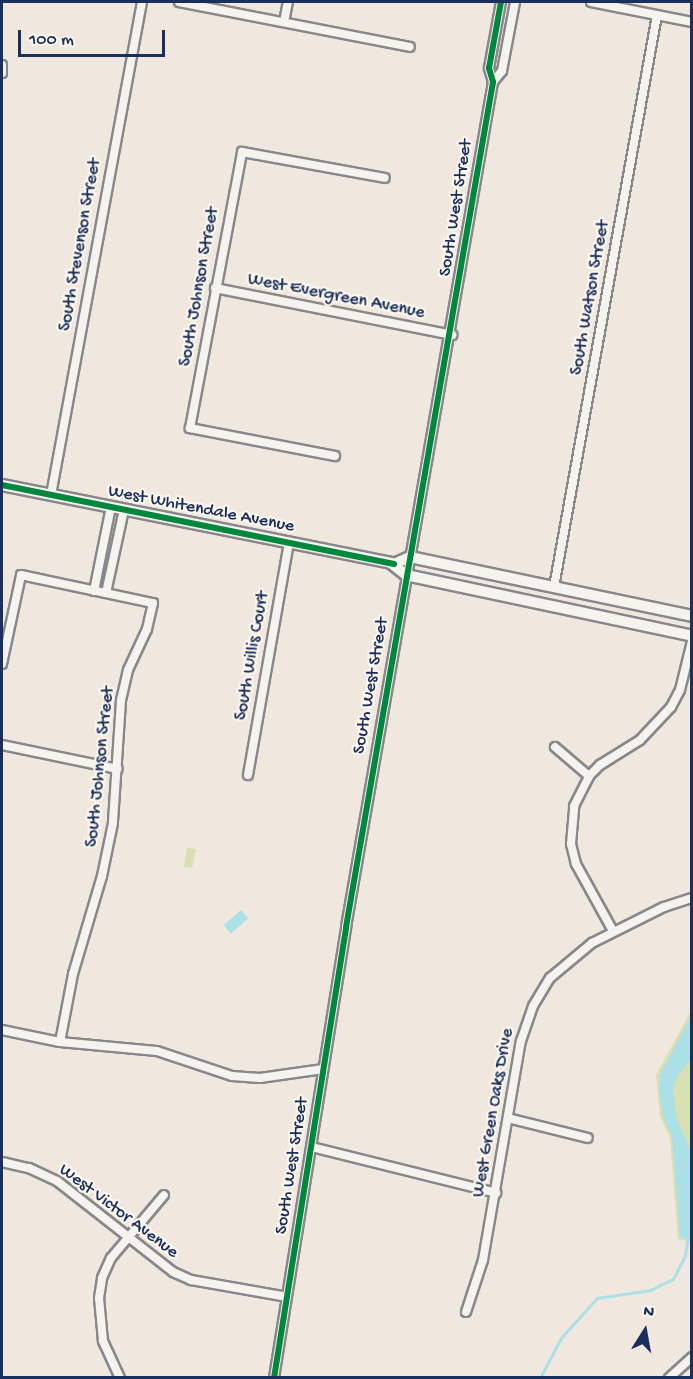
<!DOCTYPE html>
<html>
<head>
<meta charset="utf-8">
<style>
  body { margin:0 }
  #map { position:relative; width:693px; height:1379px; overflow:hidden; background:#f0e7de; font-family:"Gochi Hand",sans-serif }
  div>[style] { position:absolute }
  .green>* { inset:0; background:#d7dfb3 }
  .water>* { inset:0; background:#abe0e6; transform-origin:0 0 }
  .stream>* { height:3px; margin:-1.5px; padding:0 1.5px; transform-origin:1.5px; border-radius:1.5px; background:#abe0e6 }
  .roads { filter:drop-shadow(2px 0 #87878c) drop-shadow(-2px 0 #87878c) drop-shadow(0 2px #87878c) drop-shadow(0 -2px #87878c) }
  .street>* { height:8px; margin:-4px; padding:0 4px; transform-origin:4px; border-radius:4px; background:#f5f3ee }
  .secondary>* { height:10px; margin:-5px; padding:0 5px; transform-origin:5px; border-radius:5px; background:#f5f3ee }
  .cycleway>* { height:6px; margin:-3px; padding:0 3px; transform-origin:3px; border-radius:3px; background:#00873e }
  span { translate:-50% -50%; white-space:nowrap; text-align:center; line-height:1.15; -webkit-text-stroke:4.5px #fbf7ec; paint-order:stroke }
  .street-label { font-size:18px; color:#1b2f5e }
  .frame { position:absolute; inset:0; border:3px solid #1b2f5e; pointer-events:none }
  .north { position:absolute; left:615px; top:1301px; width:60px; height:60px; -webkit-text-stroke:4px #fbf7ec; paint-order:stroke; rotate:11deg; font-size:16px; font-weight:700; line-height:24px; text-align:center; color:#1b2f5e }
  .north::after { content:''; display:block; margin:auto; width:21px; height:27px; background:#1b2f5e; clip-path:polygon(50% 0,100% 100%,50% 72%,0 100%) }
  .scale { position:absolute; left:18px; top:30px; width:147px; height:27px; box-sizing:border-box; border:3px solid #1b2f5e; border-top:0; padding-left:8px; font-size:18px; line-height:21px; white-space:nowrap; color:#1b2f5e; -webkit-text-stroke:4px #fbf7ec; paint-order:stroke }
</style>
</head>
<body>
<div id="map">
  <div class="green">
    <i style="clip-path:polygon(187px 848px,196px 849px,192px 868px,184px 867px)"></i>
    <i style="clip-path:polygon(691px 1011px,691px 1242px,678px 1239px,670px 1138px,660px 1116px,656px 1075px)"></i>
  </div>
  <div class="water">
    <i style="left:241px;top:910px;width:11px;height:23px;rotate:49deg"></i>
    <i style="clip-path:polygon(691px 1017px,691px 1059px,677px 1077px,673px 1089px,677px 1120px,691px 1151px,691px 1240px,680px 1237px,672px 1137px,663px 1117px,659px 1091px,660px 1074px)"></i>
  </div>
  <div class="stream">
    <i style="left:540px;top:1378px;width:45px;rotate:-62.3deg"></i>
    <i style="left:561px;top:1338px;width:54px;rotate:-48deg"></i>
    <i style="left:597px;top:1298px;width:54px;rotate:-8.6deg"></i>
    <i style="left:650px;top:1290px;width:25px;rotate:-26deg"></i>
    <i style="left:673px;top:1279px;width:27px;rotate:-63deg"></i>
    <i style="left:685px;top:1255px;width:20px;rotate:-81deg"></i>
  </div>
  <div class="roads">
    <div class="street">
      <i style="left:179px;top:2px;width:235px;rotate:11deg"></i>
      <i style="left:591px;top:2px;width:103px;rotate:11.2deg"></i>
      <i style="left:284px;top:22px;width:20px;rotate:-79deg"></i>
      <i style="left:2px;top:65px;width:8px;rotate:90deg"></i>
      <i style="left:493px;top:82px;width:14px;rotate:-51deg"></i>
      <i style="left:502px;top:71px;width:70px;rotate:-79.3deg"></i>
      <i style="left:215px;top:288px;width:242px;rotate:11.2deg"></i>
      <i style="left:335px;top:456px;width:148px;rotate:-169.1deg"></i>
      <i style="left:190px;top:428px;width:281px;rotate:-79.3deg"></i>
      <i style="left:242px;top:152px;width:145px;rotate:10.3deg"></i>
      <i style="left:51px;top:495px;width:501px;rotate:-79.54deg"></i>
      <i style="left:554px;top:587px;width:581px;rotate:-79.79deg"></i>
      <i style="left:94px;top:591px;width:86px;rotate:-78.6deg"></i>
      <i style="left:106px;top:593px;width:85px;rotate:-77.8deg"></i>
      <i style="left:2px;top:664px;width:91px;rotate:-77.9deg"></i>
      <i style="left:21px;top:575px;width:135px;rotate:12deg"></i>
      <i style="left:153px;top:603px;width:27px;rotate:103deg"></i>
      <i style="left:147px;top:629px;width:45px;rotate:114.9deg"></i>
      <i style="left:128px;top:670px;width:32px;rotate:103deg"></i>
      <i style="left:121px;top:701px;width:122px;rotate:93.8deg"></i>
      <i style="left:113px;top:823px;width:54px;rotate:101.7deg"></i>
      <i style="left:102px;top:876px;width:102px;rotate:106.5deg"></i>
      <i style="left:73px;top:974px;width:69px;rotate:100.8deg"></i>
      <i style="left:2px;top:745px;width:118px;rotate:11.7deg"></i>
      <i style="left:555px;top:747px;width:45px;rotate:40.5deg"></i>
      <i style="left:248px;top:775px;width:236px;rotate:-80deg"></i>
      <i style="left:613px;top:931px;width:77px;rotate:-118.9deg"></i>
      <i style="left:576px;top:864px;width:21px;rotate:-104deg"></i>
      <i style="left:571px;top:844px;width:38px;rotate:-85deg"></i>
      <i style="left:574px;top:806px;width:34px;rotate:-63deg"></i>
      <i style="left:589px;top:776px;width:16px;rotate:-45deg"></i>
      <i style="left:600px;top:765px;width:47px;rotate:-32deg"></i>
      <i style="left:640px;top:740px;width:45px;rotate:-46.8deg"></i>
      <i style="left:671px;top:707px;width:19px;rotate:-62deg"></i>
      <i style="left:680px;top:690px;width:50px;rotate:-76.2deg"></i>
      <i style="left:2px;top:1030px;width:59px;rotate:11.7deg"></i>
      <i style="left:60px;top:1042px;width:97px;rotate:5.3deg"></i>
      <i style="left:157px;top:1051px;width:79px;rotate:18.4deg"></i>
      <i style="left:232px;top:1076px;width:28px;rotate:4deg"></i>
      <i style="left:260px;top:1078px;width:64px;rotate:-8.1deg"></i>
      <i style="left:508px;top:1118px;width:82px;rotate:14deg"></i>
      <i style="left:312px;top:1147px;width:190px;rotate:14deg"></i>
      <i style="left:2px;top:1162px;width:28px;rotate:13deg"></i>
      <i style="left:29px;top:1168px;width:31px;rotate:25deg"></i>
      <i style="left:57px;top:1181px;width:147px;rotate:38.1deg"></i>
      <i style="left:173px;top:1272px;width:20px;rotate:24deg"></i>
      <i style="left:191px;top:1280px;width:97px;rotate:10deg"></i>
      <i style="left:466px;top:1312px;width:55px;rotate:-71.9deg"></i>
      <i style="left:483px;top:1260px;width:222px;rotate:-80.2deg"></i>
      <i style="left:521px;top:1041px;width:37px;rotate:-71deg"></i>
      <i style="left:533px;top:1006px;width:33px;rotate:-59deg"></i>
      <i style="left:550px;top:978px;width:55px;rotate:-39.8deg"></i>
      <i style="left:592px;top:943px;width:80px;rotate:-26.6deg"></i>
      <i style="left:664px;top:907px;width:29px;rotate:-18deg"></i>
      <i style="left:120px;top:1378px;width:41px;rotate:-114.7deg"></i>
      <i style="left:103px;top:1341px;width:43px;rotate:-95.3deg"></i>
      <i style="left:99px;top:1298px;width:20px;rotate:-81deg"></i>
      <i style="left:102px;top:1278px;width:22px;rotate:-66deg"></i>
      <i style="left:111px;top:1258px;width:82px;rotate:-49.9deg"></i>
      <i style="left:274px;top:1378px;width:457px;rotate:-80.9deg"></i>
      <i style="left:346px;top:927px;width:858px;rotate:-80.13deg"></i>
      <i style="left:493px;top:82px;width:15px;rotate:-106deg"></i>
      <i style="left:489px;top:68px;width:67px;rotate:-79.7deg"></i>
      <i style="left:669px;top:1378px;width:31px;rotate:-42deg"></i>
    </div>
    <div class="secondary">
      <i style="left:2px;top:485px;width:397px;rotate:11.3deg"></i>
      <i style="left:391px;top:563px;width:19px;rotate:39deg"></i>
      <i style="left:406px;top:575px;width:292px;rotate:12deg"></i>
      <i style="left:394px;top:564px;width:17px;rotate:-24deg"></i>
      <i style="left:410px;top:557px;width:288px;rotate:11.8deg"></i>
    </div>
  </div>
  <div class="cycleway">
    <i style="left:2px;top:485px;width:400px;rotate:11.4deg"></i>
    <i style="left:274px;top:1378px;width:457px;rotate:-80.9deg"></i>
    <i style="left:346px;top:927px;width:858px;rotate:-80.13deg"></i>
    <i style="left:493px;top:82px;width:15px;rotate:-106deg"></i>
    <i style="left:489px;top:68px;width:67px;rotate:-79.7deg"></i>
  </div>
  <div class="street-label">
    <span style="left:457px;top:208px;rotate:-81deg">South West Street</span>
    <span style="left:81px;top:245px;rotate:-80deg">South Stevenson Street</span>
    <span style="left:200px;top:287px;rotate:-80deg">South Johnson Street</span>
    <span style="left:336px;top:297px;rotate:11deg">West Evergreen Avenue</span>
    <span style="left:591px;top:298px;rotate:-80deg">South Watson Street</span>
    <span style="left:201px;top:510px;rotate:11deg">West Whitendale Avenue</span>
    <span style="left:253px;top:656px;rotate:-80deg">South Willis Court</span>
    <span style="left:372px;top:686px;rotate:-80deg">South West Street</span>
    <span style="left:101px;top:767px;rotate:-84deg">South Johnson Street</span>
    <span style="left:494px;top:1113px;rotate:-80deg">West Green Oaks Drive</span>
    <span style="left:293px;top:1166px;rotate:-81deg">South West Street</span>
    <span style="left:118px;top:1212px;rotate:37deg">West Victor Avenue</span>
  </div>
  <div class="frame"></div>
  <div class="north">N</div>
  <div class="scale">100 m</div>
</div>
</body>
</html>
